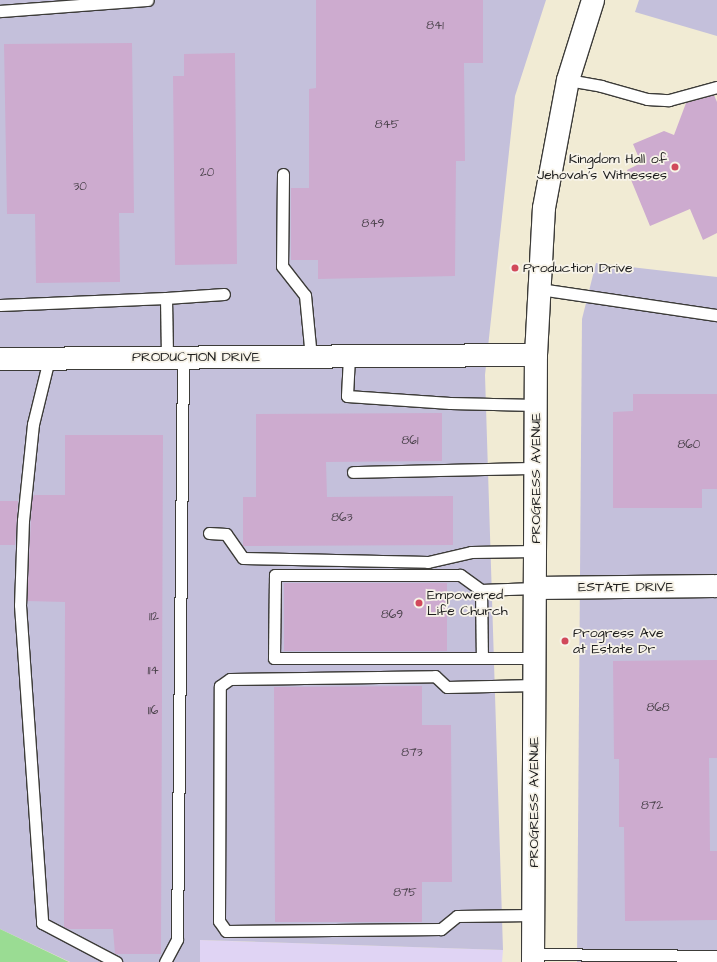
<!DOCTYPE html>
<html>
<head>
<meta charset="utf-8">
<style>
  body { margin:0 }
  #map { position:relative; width:717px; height:962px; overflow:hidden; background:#f1ebd4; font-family:"Architects Daughter",sans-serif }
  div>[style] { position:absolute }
  .built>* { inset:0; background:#e0d4f4 }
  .industrial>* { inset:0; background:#c4c0db }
  .green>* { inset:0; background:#9adc93 }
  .building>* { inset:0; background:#cdabcf; transform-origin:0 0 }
  .roads { filter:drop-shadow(1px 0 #3c3b38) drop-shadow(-1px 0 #3c3b38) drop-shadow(0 1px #3c3b38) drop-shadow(0 -1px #3c3b38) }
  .service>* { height:11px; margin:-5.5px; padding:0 5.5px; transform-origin:5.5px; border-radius:5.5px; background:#fff }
  .minor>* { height:22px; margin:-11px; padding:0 11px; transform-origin:11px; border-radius:11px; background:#fff }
  .secondary>* { height:22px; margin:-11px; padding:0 11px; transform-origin:11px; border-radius:11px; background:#fff }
  .dots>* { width:11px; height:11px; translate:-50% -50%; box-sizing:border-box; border:2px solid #f7f3e8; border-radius:50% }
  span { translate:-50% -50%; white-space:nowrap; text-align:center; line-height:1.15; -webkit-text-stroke:3.5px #f7f3e8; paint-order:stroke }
  .number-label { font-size:12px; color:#484049 }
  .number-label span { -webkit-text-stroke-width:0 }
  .poi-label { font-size:14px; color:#1c1c1c }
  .right { translate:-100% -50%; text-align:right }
  .left { translate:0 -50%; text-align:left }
  .street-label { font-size:14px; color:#1c1c1c }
</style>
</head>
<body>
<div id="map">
  <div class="built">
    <i style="clip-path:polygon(199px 940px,503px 950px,502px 962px,200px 962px)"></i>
  </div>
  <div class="industrial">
    <i style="clip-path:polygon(0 0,546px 0,515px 96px,485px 375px,503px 950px,200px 940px,200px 962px,70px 962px,0 929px)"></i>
    <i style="clip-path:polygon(639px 0,717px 0,717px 36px,635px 12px)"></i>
    <i style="clip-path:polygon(596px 263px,717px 277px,717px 962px,577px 962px,582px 319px)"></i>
  </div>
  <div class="green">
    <i style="clip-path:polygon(0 929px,69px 962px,0 962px)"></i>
  </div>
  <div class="building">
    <i style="clip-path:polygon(316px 0,483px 0,483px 63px,464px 63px,465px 161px,456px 161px,455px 276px,318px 279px,318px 260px,291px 260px,291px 188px,309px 188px,309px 89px,316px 88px)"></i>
    <i style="clip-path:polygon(132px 43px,134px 213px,119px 213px,120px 282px,36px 283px,35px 214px,7px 214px,4px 44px)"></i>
    <i style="clip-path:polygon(235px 53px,237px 264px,175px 265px,173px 76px,184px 76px,184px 54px)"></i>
    <i style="clip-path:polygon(714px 95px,717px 102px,717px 233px,703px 240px,690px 209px,650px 226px,627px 170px,641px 163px,633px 144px,664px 131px,674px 135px,686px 103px)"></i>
    <i style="clip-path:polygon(633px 394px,717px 394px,717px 489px,702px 489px,702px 508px,613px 508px,613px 412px,633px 411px)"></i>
    <i style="clip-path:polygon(442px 413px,442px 461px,326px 462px,327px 497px,453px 496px,453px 545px,243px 546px,243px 497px,256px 497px,256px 414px)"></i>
    <i style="clip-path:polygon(65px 435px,163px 435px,161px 954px,115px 954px,113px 929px,69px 929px,64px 927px,65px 602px,27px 601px,32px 501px,34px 495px,65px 495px)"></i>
    <i style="clip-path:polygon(0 501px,18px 501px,15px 545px,0 545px)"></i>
    <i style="left:447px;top:583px;width:68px;height:163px;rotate:90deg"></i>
    <i style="clip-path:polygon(717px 660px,717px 758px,709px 758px,710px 851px,717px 851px,717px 920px,625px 921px,624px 827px,619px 827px,619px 759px,614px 759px,613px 661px)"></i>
    <i style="clip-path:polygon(422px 686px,422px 725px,451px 725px,452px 882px,422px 882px,422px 922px,275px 922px,274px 687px)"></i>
  </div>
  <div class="roads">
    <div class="service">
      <i style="left:0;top:11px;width:148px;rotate:-4.3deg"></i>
      <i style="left:568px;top:80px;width:34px;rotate:10deg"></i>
      <i style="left:601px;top:86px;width:48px;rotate:15.8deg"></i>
      <i style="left:647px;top:99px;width:22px;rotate:3deg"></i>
      <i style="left:669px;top:100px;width:50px;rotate:-15.2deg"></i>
      <i style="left:283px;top:174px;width:92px;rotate:90.6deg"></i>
      <i style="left:282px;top:266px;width:37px;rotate:52deg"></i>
      <i style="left:305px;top:295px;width:62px;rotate:84.5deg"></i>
      <i style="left:540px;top:289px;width:179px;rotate:8.4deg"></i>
      <i style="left:166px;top:298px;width:58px;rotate:-3.9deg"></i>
      <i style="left:0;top:305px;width:166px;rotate:-2.4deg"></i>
      <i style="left:166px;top:298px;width:60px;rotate:89deg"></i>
      <i style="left:349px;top:357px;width:39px;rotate:93deg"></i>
      <i style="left:347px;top:396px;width:103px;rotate:3.9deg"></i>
      <i style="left:450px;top:403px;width:86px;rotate:1.3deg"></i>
      <i style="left:49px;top:359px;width:67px;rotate:103.8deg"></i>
      <i style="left:33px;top:424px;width:97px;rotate:95.9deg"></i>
      <i style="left:23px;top:520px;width:85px;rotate:92deg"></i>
      <i style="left:20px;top:605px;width:319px;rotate:86deg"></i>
      <i style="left:42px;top:923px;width:84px;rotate:27.8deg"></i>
      <i style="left:353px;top:472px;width:183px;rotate:-1.3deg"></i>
      <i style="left:209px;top:533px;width:17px;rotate:3deg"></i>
      <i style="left:226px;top:534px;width:29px;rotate:55deg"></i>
      <i style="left:243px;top:558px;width:185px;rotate:1.2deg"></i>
      <i style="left:428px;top:562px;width:44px;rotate:-13.1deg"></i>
      <i style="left:471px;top:552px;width:64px;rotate:-0.9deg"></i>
      <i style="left:535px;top:588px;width:54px;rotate:177.9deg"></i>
      <i style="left:481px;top:590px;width:26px;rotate:-144deg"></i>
      <i style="left:460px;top:575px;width:185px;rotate:180deg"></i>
      <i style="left:275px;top:575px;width:83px;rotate:90.7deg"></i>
      <i style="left:274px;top:658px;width:261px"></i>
      <i style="left:481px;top:590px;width:68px;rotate:89.2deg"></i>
      <i style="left:534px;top:915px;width:77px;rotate:179.3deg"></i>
      <i style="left:457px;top:916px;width:21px;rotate:141deg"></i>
      <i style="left:441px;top:929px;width:215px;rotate:179.5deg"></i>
      <i style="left:226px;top:931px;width:12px;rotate:-125deg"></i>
      <i style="left:219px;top:921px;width:235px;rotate:-89.8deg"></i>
      <i style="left:220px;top:686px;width:12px;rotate:-35deg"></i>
      <i style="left:230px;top:679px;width:205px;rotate:-0.8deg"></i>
      <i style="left:435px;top:676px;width:16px;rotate:43deg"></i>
      <i style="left:447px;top:687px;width:88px;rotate:-1.3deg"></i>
      <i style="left:533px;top:954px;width:184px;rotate:0.6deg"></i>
      <i style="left:165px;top:962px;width:26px;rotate:-62deg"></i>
      <i style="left:177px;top:939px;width:582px;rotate:-89.41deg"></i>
    </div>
    <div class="minor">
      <i style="left:0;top:359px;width:536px;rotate:-0.43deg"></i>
      <i style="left:535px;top:588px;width:182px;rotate:-0.6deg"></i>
    </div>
    <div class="secondary">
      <i style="left:533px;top:962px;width:607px;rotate:-89.72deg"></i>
      <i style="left:536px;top:355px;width:147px;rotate:-86.9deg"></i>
      <i style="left:544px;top:208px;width:130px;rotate:-79.4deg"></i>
      <i style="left:568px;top:80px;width:84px;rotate:-72.6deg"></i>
    </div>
  </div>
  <div class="dots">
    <i style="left:675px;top:167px;background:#d1495b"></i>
    <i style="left:515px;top:268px;background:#d1495b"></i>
    <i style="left:419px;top:603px;background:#d1495b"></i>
    <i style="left:565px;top:641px;background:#d1495b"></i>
  </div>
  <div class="number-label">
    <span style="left:435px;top:26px">841</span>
    <span style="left:387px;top:125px">845</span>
    <span style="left:207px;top:173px">20</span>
    <span style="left:80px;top:187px">30</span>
    <span style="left:373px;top:224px">849</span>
    <span style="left:410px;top:441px">861</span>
    <span style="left:689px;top:445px">860</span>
    <span style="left:342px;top:518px">863</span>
    <span style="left:392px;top:615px">869</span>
    <span style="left:154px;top:617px">112</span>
    <span style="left:153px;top:671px">114</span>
    <span style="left:658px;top:708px">868</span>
    <span style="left:153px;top:711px">116</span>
    <span style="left:412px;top:753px">873</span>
    <span style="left:652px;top:806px">872</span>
    <span style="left:405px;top:893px">875</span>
  </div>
  <div class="poi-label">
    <span class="right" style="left:667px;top:167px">Kingdom Hall of<br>Jehovah's Witnesses</span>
    <span class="left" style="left:523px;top:268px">Production Drive</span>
    <span class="left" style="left:427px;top:603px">Empowered<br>Life Church</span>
    <span class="left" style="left:573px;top:641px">Progress Ave<br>at Estate Dr</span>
  </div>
  <div class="street-label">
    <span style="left:196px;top:357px">PRODUCTION DRIVE</span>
    <span style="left:536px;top:478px;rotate:-90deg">PROGRESS AVENUE</span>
    <span style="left:626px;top:587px">ESTATE DRIVE</span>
    <span style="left:534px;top:802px;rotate:-90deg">PROGRESS AVENUE</span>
  </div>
</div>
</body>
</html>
